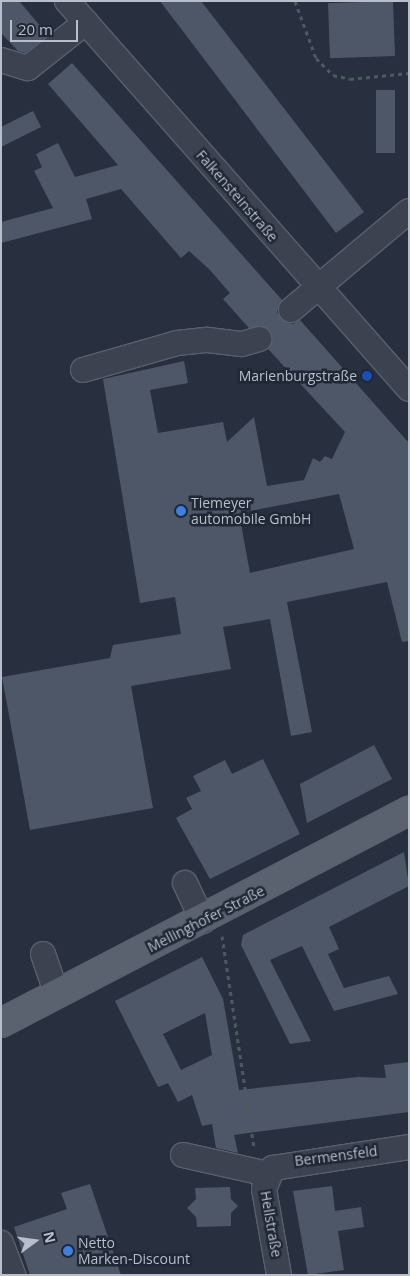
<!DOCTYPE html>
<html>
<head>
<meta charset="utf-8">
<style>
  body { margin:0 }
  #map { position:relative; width:410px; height:1276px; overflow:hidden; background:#28303f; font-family:"Open Sans",sans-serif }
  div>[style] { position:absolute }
  .building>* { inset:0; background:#4e5768; transform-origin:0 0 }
  .path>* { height:3px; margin-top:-1.5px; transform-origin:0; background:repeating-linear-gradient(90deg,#4a5b5f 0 4px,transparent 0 8px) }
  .roads { filter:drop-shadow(1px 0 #59606d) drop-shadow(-1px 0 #59606d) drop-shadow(0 1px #59606d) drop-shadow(0 -1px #59606d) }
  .minor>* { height:24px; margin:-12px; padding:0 12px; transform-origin:12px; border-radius:12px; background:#3c424f }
  .major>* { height:28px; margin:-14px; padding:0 14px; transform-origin:14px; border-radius:14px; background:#5a616f }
  .dots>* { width:14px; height:14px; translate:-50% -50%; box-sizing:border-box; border:2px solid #202735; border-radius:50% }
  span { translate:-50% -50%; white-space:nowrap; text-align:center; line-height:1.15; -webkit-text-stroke:5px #202735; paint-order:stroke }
  .street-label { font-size:14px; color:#b8beca }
  .poi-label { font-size:14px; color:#b8beca }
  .right { translate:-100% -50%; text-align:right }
  .left { translate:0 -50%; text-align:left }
  .frame { position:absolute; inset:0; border:2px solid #b8beca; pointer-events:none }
  .north { position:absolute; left:10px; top:1216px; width:50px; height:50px; -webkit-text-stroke:4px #202735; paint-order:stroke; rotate:76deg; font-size:14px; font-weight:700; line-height:20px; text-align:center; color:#b8beca }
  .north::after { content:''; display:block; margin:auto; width:18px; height:22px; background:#b8beca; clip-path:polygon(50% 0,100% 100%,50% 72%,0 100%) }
  .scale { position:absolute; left:10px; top:20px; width:68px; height:22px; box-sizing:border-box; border:2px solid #b8beca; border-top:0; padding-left:6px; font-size:15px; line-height:18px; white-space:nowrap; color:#b8beca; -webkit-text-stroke:4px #202735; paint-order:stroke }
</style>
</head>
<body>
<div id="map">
  <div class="building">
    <i style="clip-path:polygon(1px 1px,19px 1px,48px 35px,25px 53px,18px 51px,1px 33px)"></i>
    <i style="clip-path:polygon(160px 1px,201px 1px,364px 212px,336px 233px)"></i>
    <i style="left:393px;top:1px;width:55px;height:65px;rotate:88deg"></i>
    <i style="clip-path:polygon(evenodd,72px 63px,282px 300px,277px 312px,281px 319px,293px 324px,300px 320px,409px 443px,409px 641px,402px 642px,387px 582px,287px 602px,312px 732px,291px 736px,270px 619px,223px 627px,231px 669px,131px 686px,153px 808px,30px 830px,2px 677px,110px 658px,113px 645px,181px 634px,175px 597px,140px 603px,103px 379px,184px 361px,188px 383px,150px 390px,158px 433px,223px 422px,227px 442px,254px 417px,267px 486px,304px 480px,313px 458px,320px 462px,325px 456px,332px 459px,345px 432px,268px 349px,272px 342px,269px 329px,249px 328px,223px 299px,230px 293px,209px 269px,189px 251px,181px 258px,121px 189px,86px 199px,92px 219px,1px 243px,1px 222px,53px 208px,34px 171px,42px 167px,36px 154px,58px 143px,75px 177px,118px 165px,48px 84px,72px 63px,339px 494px,354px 549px,250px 573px,239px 513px,339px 494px)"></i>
    <i style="left:376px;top:90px;width:19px;height:63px"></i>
    <i style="clip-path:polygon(33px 111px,41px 127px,1px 147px,1px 127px)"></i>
    <i style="clip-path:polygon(374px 745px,392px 779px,307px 823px,300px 784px)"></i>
    <i style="clip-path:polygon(263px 759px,300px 834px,210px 879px,176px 818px,192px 809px,186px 798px,201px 791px,193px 776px,225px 760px,232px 774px)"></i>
    <i style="clip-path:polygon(404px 852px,409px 886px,329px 927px,339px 949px,328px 954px,344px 988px,389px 976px,398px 994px,334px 1011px,302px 946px,270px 960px,311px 1041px,290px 1044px,241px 945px,243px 935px)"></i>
    <i style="clip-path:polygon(evenodd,202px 957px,223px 999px,239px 1090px,358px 1077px,386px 1078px,384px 1065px,409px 1062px,409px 1112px,234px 1135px,238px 1153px,216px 1148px,212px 1124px,202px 1126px,192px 1095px,178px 1102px,168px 1083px,158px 1087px,115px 1001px,202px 957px,205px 1013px,212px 1055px,181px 1070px,163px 1034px,205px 1013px)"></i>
    <i style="clip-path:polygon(90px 1184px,121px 1275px,30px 1275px,14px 1227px,67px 1209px,61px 1193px)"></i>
    <i style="clip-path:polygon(332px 1186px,335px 1211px,361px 1207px,364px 1227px,338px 1231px,344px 1270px,308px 1275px,293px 1191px)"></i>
    <i style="clip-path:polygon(230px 1187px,231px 1199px,238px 1206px,231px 1213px,231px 1226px,197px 1227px,196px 1217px,187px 1208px,196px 1199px,195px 1188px)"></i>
  </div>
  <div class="path">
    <i style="left:295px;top:1px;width:61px;rotate:69.8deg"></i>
    <i style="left:316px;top:58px;width:24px;rotate:45deg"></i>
    <i style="left:333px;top:75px;width:17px;rotate:13deg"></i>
    <i style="left:350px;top:79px;width:59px;rotate:-5.8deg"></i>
    <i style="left:222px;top:936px;width:214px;rotate:81.4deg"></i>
  </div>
  <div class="roads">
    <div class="minor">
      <i style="left:67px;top:1px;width:517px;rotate:48.61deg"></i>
      <i style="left:1px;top:60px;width:28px;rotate:17deg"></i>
      <i style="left:28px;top:68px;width:74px;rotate:-38.4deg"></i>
      <i style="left:291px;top:310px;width:154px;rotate:-40deg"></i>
      <i style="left:83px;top:370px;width:98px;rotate:-16deg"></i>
      <i style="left:177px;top:343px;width:31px;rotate:-6deg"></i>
      <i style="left:208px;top:340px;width:34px;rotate:7deg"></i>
      <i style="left:242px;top:344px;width:18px;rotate:-16deg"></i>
      <i style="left:185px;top:883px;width:42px;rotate:64.7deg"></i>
      <i style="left:43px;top:954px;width:43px;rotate:71.1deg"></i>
      <i style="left:183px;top:1155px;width:87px;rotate:12.6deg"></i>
      <i style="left:1px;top:1243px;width:34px;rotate:69deg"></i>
      <i style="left:279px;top:1275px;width:87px;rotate:-99.9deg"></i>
      <i style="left:264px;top:1189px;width:23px;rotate:-67deg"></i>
      <i style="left:273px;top:1168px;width:138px;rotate:-8.8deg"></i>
    </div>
    <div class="major">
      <i style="left:1px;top:1023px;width:460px;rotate:-27.5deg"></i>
    </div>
  </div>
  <div class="dots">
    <i style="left:367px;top:376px;background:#1a4fb4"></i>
    <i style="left:181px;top:511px;background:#3f7fe0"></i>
    <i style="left:68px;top:1251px;background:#3f7fe0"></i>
  </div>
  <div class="street-label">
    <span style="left:237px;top:196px;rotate:49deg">Falkensteinstraße</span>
    <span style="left:206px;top:919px;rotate:-27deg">Mellinghofer Straße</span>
    <span style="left:336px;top:1156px;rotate:-7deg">Bermensfeld</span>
    <span style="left:271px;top:1224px;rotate:80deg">Hellstraße</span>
  </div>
  <div class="poi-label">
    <span class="right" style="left:357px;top:376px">Marienburgstraße</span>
    <span class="left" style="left:191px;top:511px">Tiemeyer<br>automobile GmbH</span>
    <span class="left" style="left:78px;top:1251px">Netto<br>Marken-Discount</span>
  </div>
  <div class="frame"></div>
  <div class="north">N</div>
  <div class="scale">20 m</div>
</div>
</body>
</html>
